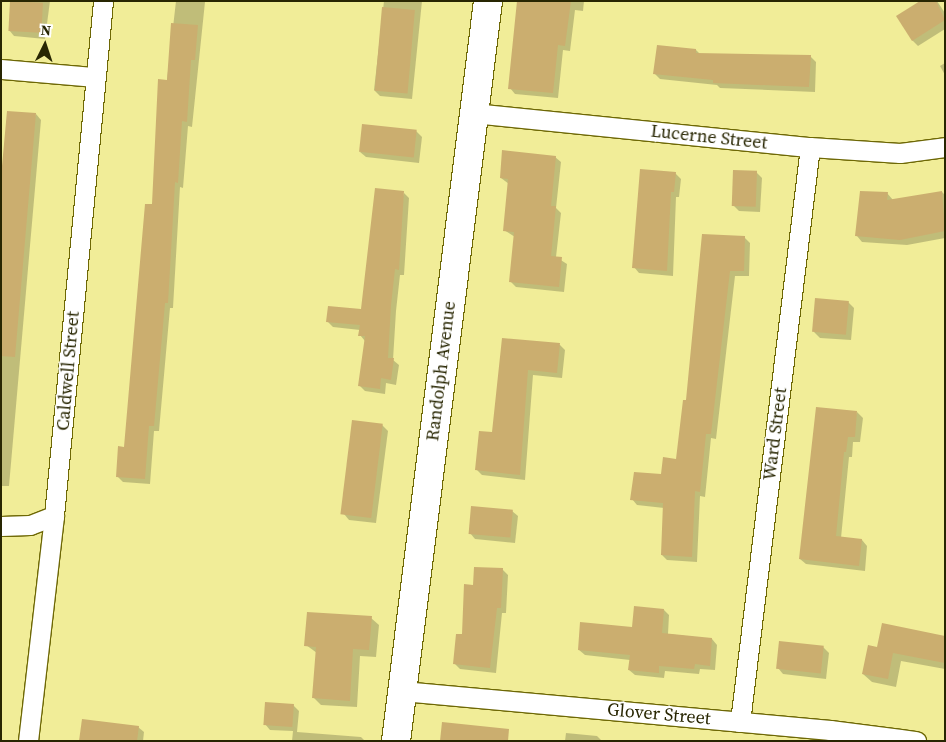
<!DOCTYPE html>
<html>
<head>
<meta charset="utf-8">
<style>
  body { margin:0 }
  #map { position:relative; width:946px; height:742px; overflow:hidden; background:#f1ed98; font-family:"Source Serif 4",serif }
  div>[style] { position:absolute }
  .shadow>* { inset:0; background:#0003 }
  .building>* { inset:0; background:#cbae6f; transform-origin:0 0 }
  .roads { filter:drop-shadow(1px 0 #6e6805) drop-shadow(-1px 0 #6e6805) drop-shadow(0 1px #6e6805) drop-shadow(0 -1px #6e6805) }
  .street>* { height:19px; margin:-9.5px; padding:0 9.5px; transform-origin:9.5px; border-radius:9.5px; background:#fff }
  .secondary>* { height:28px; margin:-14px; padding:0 14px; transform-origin:14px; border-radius:14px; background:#fff }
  span { translate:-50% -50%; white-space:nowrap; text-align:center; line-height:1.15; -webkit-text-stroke:4px #fff; paint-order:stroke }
  .street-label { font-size:18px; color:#282602 }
  .frame { position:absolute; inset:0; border:2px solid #282602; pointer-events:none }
  .north { position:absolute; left:20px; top:20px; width:50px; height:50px; -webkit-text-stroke:4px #fff; paint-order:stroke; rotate:4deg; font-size:14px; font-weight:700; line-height:20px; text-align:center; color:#282602 }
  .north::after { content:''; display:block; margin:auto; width:18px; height:22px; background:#282602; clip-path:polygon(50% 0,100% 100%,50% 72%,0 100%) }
</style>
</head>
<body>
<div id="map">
  <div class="shadow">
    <i style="clip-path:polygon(12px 1px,50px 1px,45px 39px,14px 36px,9px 30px)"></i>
    <i style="clip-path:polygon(176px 1px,213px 1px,205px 2px,192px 127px,188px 126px,183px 188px,180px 187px,173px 308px,170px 308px,159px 431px,154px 431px,150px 484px,123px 482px,117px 476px,125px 448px)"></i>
    <i style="clip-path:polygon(384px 1px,422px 1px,412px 99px,380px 96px,374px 90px)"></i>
    <i style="clip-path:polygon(522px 1px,584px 1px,583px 11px,575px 10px,570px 51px,563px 50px,558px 98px,515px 94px,510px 88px)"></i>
    <i style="clip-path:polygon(922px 1px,937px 1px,945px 13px,945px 29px,918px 46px,912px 40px)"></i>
    <i style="clip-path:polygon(696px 50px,700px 54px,810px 56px,816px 62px,815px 92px,720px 88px,717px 85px,660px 79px,654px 73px)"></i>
    <i style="clip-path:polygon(945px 63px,945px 75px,940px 66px)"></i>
    <i style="clip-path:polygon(36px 114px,41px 120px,9px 486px,1px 486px,1px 196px)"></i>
    <i style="clip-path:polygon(416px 131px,422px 137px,419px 163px,366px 157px,360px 152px)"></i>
    <i style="clip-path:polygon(555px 157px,561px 162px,556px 208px,561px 213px,556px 257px,567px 264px,564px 292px,516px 287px,510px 281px,515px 237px,504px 230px,509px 184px,501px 178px)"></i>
    <i style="clip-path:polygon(756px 172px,762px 178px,760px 212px,739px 211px,733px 205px)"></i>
    <i style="clip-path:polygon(675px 173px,681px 179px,679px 197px,676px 197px,673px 276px,639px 273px,634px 267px)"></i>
    <i style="clip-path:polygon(942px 192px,945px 195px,945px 238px,907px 245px,862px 242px,857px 236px,887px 193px,893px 200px)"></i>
    <i style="clip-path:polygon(404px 193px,409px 198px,404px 275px,400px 275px,396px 311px,393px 360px,399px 365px,396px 385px,386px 383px,385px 394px,365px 391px,360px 386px,365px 341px,360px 335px,360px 330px,333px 327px,328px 322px,362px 311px)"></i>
    <i style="clip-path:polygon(703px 235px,744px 237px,750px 243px,749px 276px,735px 276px,716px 439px,711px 438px,705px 497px,700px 496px,697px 562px,667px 560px,662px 555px,664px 508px,637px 505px,632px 499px,677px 460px,687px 401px)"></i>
    <i style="clip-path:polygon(848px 302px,854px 308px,851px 340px,820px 338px,814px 332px)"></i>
    <i style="clip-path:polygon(503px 339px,560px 345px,565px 350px,562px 378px,533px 375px,525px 480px,482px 475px,477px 470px,493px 434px)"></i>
    <i style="clip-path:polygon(857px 412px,863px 418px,860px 442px,853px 442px,852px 457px,849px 457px,841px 538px,862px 540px,867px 546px,865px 571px,806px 564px,800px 559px)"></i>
    <i style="clip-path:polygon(382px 425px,388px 431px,376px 523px,349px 520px,344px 514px)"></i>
    <i style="clip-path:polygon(512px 511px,518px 516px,515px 543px,475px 539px,470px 533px)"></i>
    <i style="clip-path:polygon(502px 569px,508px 575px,506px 613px,502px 613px,496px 673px,460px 669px,455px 664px,463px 636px)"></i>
    <i style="clip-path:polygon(664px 610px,669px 615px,668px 634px,712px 639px,717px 645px,715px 670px,700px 669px,699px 674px,665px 671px,664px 678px,635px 675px,629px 670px,630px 660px,585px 655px,579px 650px,633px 629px)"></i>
    <i style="clip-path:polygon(371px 618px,379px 625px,376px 657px,360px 656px,357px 707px,321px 705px,313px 697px,317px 653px,306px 645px)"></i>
    <i style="clip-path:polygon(945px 637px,945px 669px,901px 661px,896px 687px,872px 682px,863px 674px,878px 648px)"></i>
    <i style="clip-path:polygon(823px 647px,829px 653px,826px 679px,783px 674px,778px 668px)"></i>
    <i style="clip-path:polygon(293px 705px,299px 711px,297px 732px,361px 737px,365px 741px,292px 741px,293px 731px,270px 730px,265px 724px)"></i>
    <i style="clip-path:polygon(138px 727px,144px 732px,143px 741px,82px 741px)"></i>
    <i style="clip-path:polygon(566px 733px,597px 736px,602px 741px,565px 741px)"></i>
  </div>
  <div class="building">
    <i style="left:10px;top:1px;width:33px;height:30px;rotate:3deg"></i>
    <i style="clip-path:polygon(517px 1px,571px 1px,565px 46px,558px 45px,553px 93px,508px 89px)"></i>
    <i style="clip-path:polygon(920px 1px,936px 1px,945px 20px,912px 41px,896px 16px)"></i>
    <i style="left:382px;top:7px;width:33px;height:84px;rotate:5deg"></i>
    <i style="clip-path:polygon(171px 23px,198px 25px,195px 60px,191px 60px,187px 122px,182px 121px,178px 183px,175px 182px,168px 303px,165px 303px,154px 426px,149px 426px,145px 479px,116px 477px,118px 446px,124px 447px,145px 204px,152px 204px,158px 79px,167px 80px)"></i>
    <i style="clip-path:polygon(657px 45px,696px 49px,696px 53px,811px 55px,809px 87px,713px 83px,713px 80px,653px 74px)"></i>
    <i style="clip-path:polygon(7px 111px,36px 113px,15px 357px,1px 356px,1px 177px)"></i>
    <i style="left:362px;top:124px;width:55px;height:28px;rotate:6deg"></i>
    <i style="clip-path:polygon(502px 150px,556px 156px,551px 206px,556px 206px,551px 256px,562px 257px,559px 287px,509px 282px,514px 232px,503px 231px,508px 179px,500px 178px)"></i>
    <i style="clip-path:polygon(640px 169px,676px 172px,674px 192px,671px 192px,667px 271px,632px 268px)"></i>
    <i style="left:733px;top:170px;width:24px;height:36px;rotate:2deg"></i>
    <i style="clip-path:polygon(375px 188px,404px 191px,399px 270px,395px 269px,391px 305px,388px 358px,394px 358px,391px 380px,381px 378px,380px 389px,358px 386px,365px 336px,358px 336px,360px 325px,326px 322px,328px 306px,361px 309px)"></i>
    <i style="clip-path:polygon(860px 191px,888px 192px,887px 200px,942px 191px,945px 231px,900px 240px,855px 236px)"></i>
    <i style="clip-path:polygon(702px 234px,745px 236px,744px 271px,730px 271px,711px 434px,706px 434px,700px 492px,695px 491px,692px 557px,661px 555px,663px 503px,630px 500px,634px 472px,661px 474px,663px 457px,676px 459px,683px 400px,686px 400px)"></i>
    <i style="left:815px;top:298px;width:34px;height:34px;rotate:5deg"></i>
    <i style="clip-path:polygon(502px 338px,560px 343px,557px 373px,528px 370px,520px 475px,475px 470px,479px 431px,492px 432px)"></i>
    <i style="clip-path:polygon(816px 407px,857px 411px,855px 437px,848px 437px,846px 452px,844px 452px,836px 536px,862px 539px,859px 566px,799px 559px)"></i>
    <i style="left:352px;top:420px;width:31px;height:95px;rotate:7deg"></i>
    <i style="left:471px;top:506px;width:42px;height:28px;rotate:5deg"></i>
    <i style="clip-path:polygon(474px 567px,503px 568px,501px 608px,497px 608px,490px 668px,453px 664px,456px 634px,462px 634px,464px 584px,473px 585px)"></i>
    <i style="clip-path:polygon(634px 606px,664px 609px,662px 633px,712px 638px,710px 666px,695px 664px,694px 669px,659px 666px,659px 673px,628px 670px,630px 655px,578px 650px,580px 622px,632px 627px)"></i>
    <i style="clip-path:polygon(307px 612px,372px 616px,369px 650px,353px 649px,350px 701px,312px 698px,316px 647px,304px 646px)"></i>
    <i style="clip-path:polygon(882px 623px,945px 636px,945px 663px,893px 653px,888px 679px,862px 674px,868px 645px,877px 647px)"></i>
    <i style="left:779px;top:641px;width:45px;height:28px;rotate:6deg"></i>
    <i style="left:265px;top:702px;width:29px;height:23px;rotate:4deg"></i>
    <i style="clip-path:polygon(82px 719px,139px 726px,137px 741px,79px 741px)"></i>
    <i style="clip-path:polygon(442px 722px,509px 729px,508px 741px,440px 741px)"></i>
  </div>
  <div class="roads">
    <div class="street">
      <i style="left:1px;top:69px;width:94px;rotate:4.9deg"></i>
      <i style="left:473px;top:113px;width:339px;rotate:5.8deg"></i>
      <i style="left:810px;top:147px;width:90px;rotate:3.8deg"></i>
      <i style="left:900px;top:153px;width:45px;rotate:-7.6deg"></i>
      <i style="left:1px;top:526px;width:29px;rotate:-2deg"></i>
      <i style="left:30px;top:525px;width:26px;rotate:-21deg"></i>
      <i style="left:402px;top:691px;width:430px;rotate:5.2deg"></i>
      <i style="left:830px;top:730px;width:87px;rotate:7.3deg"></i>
      <i style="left:740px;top:722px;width:579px;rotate:-83.06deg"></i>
      <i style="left:28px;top:741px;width:226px;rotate:-83.4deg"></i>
      <i style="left:54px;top:516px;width:517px;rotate:-84.56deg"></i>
    </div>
    <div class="secondary">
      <i style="left:396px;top:741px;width:746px;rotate:-82.91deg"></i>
    </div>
  </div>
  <div class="street-label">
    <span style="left:709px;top:137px;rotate:6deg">Lucerne Street</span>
    <span style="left:68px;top:371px;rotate:-85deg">Caldwell Street</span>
    <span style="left:441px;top:371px;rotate:-83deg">Randolph Avenue</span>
    <span style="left:775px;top:434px;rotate:-83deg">Ward Street</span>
    <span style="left:659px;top:714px;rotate:5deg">Glover Street</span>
  </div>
  <div class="frame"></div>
  <div class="north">N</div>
</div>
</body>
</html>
